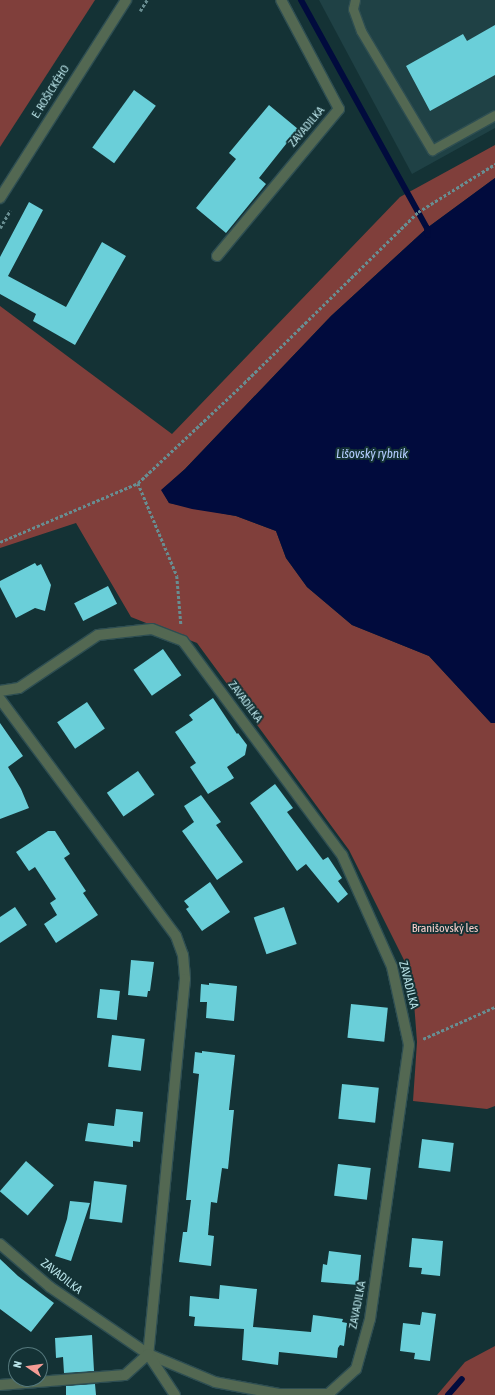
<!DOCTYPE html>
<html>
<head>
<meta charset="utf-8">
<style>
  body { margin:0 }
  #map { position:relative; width:495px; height:1395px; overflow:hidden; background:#143235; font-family:"Asap Condensed",sans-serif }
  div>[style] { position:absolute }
  .built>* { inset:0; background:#1f4145 }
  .green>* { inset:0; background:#803f3b }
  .water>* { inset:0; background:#010b3d }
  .stream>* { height:6px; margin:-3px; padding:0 3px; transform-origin:3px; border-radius:3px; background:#010b3d }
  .building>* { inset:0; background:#6acfd9; transform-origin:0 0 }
  .path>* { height:2.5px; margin-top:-1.25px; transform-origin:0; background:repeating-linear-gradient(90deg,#688d91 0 3px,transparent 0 5px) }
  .roads { filter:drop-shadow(1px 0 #2e4e52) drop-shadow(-1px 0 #2e4e52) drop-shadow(0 1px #2e4e52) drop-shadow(0 -1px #2e4e52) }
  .service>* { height:9px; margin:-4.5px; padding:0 4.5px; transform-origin:4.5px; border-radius:4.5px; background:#536852 }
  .minor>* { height:10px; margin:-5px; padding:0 5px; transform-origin:5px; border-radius:5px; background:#536852 }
  .tertiary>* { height:10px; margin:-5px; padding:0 5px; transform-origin:5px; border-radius:5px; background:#536852 }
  span { translate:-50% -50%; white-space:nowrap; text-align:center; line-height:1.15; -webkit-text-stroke:4px #143235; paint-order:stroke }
  .street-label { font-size:12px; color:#b9e3e8 }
  .park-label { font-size:12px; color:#fbcfcb }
  .water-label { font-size:13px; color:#b2cbfd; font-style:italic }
  .north { position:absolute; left:8px; top:1347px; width:40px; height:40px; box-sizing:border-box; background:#143235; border:1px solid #56797d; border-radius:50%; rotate:283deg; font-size:11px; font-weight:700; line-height:16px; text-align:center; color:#b9e3e8 }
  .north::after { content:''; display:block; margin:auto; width:14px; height:18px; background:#f59c95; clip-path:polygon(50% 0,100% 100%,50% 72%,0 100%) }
</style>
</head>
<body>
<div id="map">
  <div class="built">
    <i style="clip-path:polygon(319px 0,495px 0,495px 128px,412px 174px)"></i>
  </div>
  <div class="green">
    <i style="clip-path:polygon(0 0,95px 0,0 147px)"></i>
    <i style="clip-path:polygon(495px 145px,495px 178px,427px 228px,331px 316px,185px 469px,162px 490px,169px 503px,236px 516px,276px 531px,286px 558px,307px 587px,352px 625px,429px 656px,491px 723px,495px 723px,495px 1106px,487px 1109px,413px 1101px,417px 1042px,412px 976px,349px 850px,197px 643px,131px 617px,76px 523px,0 548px,0 306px,172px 434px,400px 197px)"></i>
    <i style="clip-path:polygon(495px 1346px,495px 1395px,437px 1395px,465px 1362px)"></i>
  </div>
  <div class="water">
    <i style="clip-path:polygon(495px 178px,495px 723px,491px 723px,429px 656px,352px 625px,307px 587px,286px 558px,276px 531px,236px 516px,192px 509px,169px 503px,161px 490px,185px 469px,331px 316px,427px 228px)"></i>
  </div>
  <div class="stream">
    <i style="left:301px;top:0;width:260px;rotate:61.1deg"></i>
    <i style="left:427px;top:228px;width:7px;rotate:82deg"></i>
    <i style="left:448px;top:1395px;width:21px;rotate:-49deg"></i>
  </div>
  <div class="building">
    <i style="clip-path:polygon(495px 25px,495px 75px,430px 111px,406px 66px,463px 34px,467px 41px)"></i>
    <i style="left:134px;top:90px;width:27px;height:71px;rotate:36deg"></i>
    <i style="clip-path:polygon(269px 105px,298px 129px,259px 178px,266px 184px,226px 233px,196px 208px,236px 159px,229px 153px)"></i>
    <i style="clip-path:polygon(29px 202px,43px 210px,8px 276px,66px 307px,102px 242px,126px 256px,75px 345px,33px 321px,36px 314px,0 294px,0 257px)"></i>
    <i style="clip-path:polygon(35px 563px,37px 566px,41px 564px,51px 585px,45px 611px,35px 608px,16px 618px,0 587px,0 581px)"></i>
    <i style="left:108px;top:586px;width:20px;height:38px;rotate:63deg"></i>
    <i style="left:163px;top:649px;width:32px;height:36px;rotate:55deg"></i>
    <i style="clip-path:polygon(213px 698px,237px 734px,238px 733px,247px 745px,245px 755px,227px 767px,234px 778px,208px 794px,190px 767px,196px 763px,175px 732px,193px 720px,189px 715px)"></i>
    <i style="left:87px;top:702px;width:32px;height:36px;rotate:56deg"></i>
    <i style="clip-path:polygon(0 723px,23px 756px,8px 767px,21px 789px,29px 808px,0 819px)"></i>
    <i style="left:138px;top:771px;width:29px;height:38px;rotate:55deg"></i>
    <i style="clip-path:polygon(275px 784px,293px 808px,287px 812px,323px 860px,328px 857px,342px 878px,338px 881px,348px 894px,338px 903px,306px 864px,297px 871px,250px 803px)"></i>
    <i style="clip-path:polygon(201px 795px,221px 822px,216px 825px,243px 862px,217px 880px,182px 831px,194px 822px,184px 806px)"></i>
    <i style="clip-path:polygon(48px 831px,55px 831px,70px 854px,64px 858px,86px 891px,83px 893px,98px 915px,56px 943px,44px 924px,57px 915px,50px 903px,56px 899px,35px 867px,29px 871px,16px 852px)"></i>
    <i style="clip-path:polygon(210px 882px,230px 912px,202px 931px,186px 909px,189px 907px,184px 901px)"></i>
    <i style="clip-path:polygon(15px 907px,27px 925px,0 943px,0 917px)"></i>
    <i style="left:284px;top:907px;width:39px;height:32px;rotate:71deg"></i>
    <i style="clip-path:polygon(131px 960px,154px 962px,150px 991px,148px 991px,147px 997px,128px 995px)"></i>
    <i style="clip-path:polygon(209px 983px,237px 986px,234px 1021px,206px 1018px,207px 1002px,200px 1002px,201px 984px,209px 985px)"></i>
    <i style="left:100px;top:989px;width:20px;height:29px;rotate:6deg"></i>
    <i style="left:351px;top:1004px;width:37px;height:34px;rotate:6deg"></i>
    <i style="left:112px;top:1035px;width:33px;height:32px;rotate:7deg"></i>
    <i style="clip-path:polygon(202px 1051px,235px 1055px,229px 1110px,234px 1110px,228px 1169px,222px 1168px,217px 1203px,211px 1202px,208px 1235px,214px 1236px,211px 1266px,179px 1262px,183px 1232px,187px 1232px,191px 1200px,186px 1200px,199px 1074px,193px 1073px,195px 1052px,202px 1053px)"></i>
    <i style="left:342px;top:1084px;width:37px;height:35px;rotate:6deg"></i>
    <i style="clip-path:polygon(116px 1109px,143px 1112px,140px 1142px,133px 1141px,133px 1147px,85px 1141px,88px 1123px,114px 1126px)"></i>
    <i style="left:422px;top:1139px;width:32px;height:29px;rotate:7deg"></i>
    <i style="left:26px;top:1161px;width:37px;height:40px;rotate:41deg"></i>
    <i style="left:338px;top:1164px;width:33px;height:32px;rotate:7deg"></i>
    <i style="left:94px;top:1181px;width:33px;height:38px;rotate:7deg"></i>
    <i style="clip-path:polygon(70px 1201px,90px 1203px,71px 1261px,55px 1256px,67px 1219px)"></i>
    <i style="clip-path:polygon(412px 1238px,443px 1241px,440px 1276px,421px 1274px,422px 1268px,409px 1267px)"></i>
    <i style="clip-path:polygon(329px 1251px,361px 1255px,358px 1285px,321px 1282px,323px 1264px,327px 1265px)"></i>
    <i style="clip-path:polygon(0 1259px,18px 1276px,54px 1303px,31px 1332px,0 1309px)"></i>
    <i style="clip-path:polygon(220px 1285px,257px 1289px,253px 1327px,311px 1332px,313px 1315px,343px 1319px,342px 1322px,347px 1323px,344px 1346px,340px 1345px,338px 1348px,337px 1358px,279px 1352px,278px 1365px,242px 1360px,244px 1329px,194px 1326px,195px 1317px,189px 1316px,190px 1296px,219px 1299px)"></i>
    <i style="clip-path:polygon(422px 1312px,436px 1314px,430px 1361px,414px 1359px,415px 1353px,400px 1351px,403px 1323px,420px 1325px)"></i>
    <i style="clip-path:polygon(92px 1335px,94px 1371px,64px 1373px,63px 1357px,56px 1358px,55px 1338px)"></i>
    <i style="clip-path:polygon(95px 1384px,96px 1395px,66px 1395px,66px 1386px)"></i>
  </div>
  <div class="path">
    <i style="left:140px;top:11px;width:13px;rotate:-58deg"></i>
    <i style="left:0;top:228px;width:20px;rotate:-60deg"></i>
    <i style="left:138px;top:483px;width:101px;rotate:67.2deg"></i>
    <i style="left:177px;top:576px;width:48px;rotate:85.2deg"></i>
    <i style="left:0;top:542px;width:150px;rotate:-23.1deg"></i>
    <i style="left:138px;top:483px;width:146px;rotate:-43.3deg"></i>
    <i style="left:244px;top:383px;width:244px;rotate:-44.5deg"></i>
    <i style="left:418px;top:212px;width:91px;rotate:-31.9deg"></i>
    <i style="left:423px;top:1039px;width:79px;rotate:-24deg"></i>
  </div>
  <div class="roads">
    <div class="service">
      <i style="left:355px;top:0;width:9px;rotate:103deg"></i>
      <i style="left:353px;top:9px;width:23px;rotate:70deg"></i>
      <i style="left:361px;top:31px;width:139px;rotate:59.2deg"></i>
      <i style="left:432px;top:150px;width:72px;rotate:-29.1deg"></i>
    </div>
    <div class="minor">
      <i style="left:217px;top:256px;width:191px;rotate:-50.3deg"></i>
      <i style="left:339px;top:109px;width:123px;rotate:-118deg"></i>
      <i style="left:0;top:691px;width:19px;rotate:-9deg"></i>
      <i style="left:19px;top:688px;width:95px;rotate:-33.9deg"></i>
      <i style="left:98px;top:635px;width:54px;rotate:-6.3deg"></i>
      <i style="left:152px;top:629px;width:33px;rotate:21deg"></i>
      <i style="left:183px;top:641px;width:267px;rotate:53.4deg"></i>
      <i style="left:342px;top:855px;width:123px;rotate:65.9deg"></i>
      <i style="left:392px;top:967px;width:80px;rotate:77.7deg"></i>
      <i style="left:409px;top:1045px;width:277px;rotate:98.1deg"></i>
      <i style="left:370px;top:1319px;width:52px;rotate:105.6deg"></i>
      <i style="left:356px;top:1369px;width:38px;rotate:138deg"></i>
      <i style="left:328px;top:1394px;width:49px;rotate:180deg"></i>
      <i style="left:279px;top:1394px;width:65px;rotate:-169.4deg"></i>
      <i style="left:215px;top:1382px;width:73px;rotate:-157.3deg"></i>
      <i style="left:148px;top:1354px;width:119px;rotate:-145.6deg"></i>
      <i style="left:50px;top:1287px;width:66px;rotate:-139.3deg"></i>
      <i style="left:0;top:699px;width:295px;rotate:53.4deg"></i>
      <i style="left:176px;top:936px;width:20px;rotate:70deg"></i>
      <i style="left:183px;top:955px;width:24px;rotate:85deg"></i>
      <i style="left:185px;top:979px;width:377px;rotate:95.6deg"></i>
      <i style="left:148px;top:1354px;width:49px;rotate:56.6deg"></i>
      <i style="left:0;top:1385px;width:125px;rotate:-4.6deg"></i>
      <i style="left:125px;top:1375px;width:31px;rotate:-42deg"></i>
    </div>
    <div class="tertiary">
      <i style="left:0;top:198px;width:235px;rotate:-57.5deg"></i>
    </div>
  </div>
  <div class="street-label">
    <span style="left:51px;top:92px;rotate:-58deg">E. ROŠICKÉHO</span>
    <span style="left:307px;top:127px;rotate:-50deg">ZAVADILKA</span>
    <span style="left:245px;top:702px;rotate:53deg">ZAVADILKA</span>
    <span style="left:408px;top:985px;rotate:76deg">ZAVADILKA</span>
    <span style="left:61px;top:1277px;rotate:38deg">ZAVADILKA</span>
    <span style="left:358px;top:1305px;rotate:-79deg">ZAVADILKA</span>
  </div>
  <div class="park-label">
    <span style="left:445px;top:929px">Branišovský les</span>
  </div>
  <div class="water-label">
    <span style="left:372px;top:454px">Lišovský rybník</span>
  </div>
  <div class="north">N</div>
</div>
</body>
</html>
